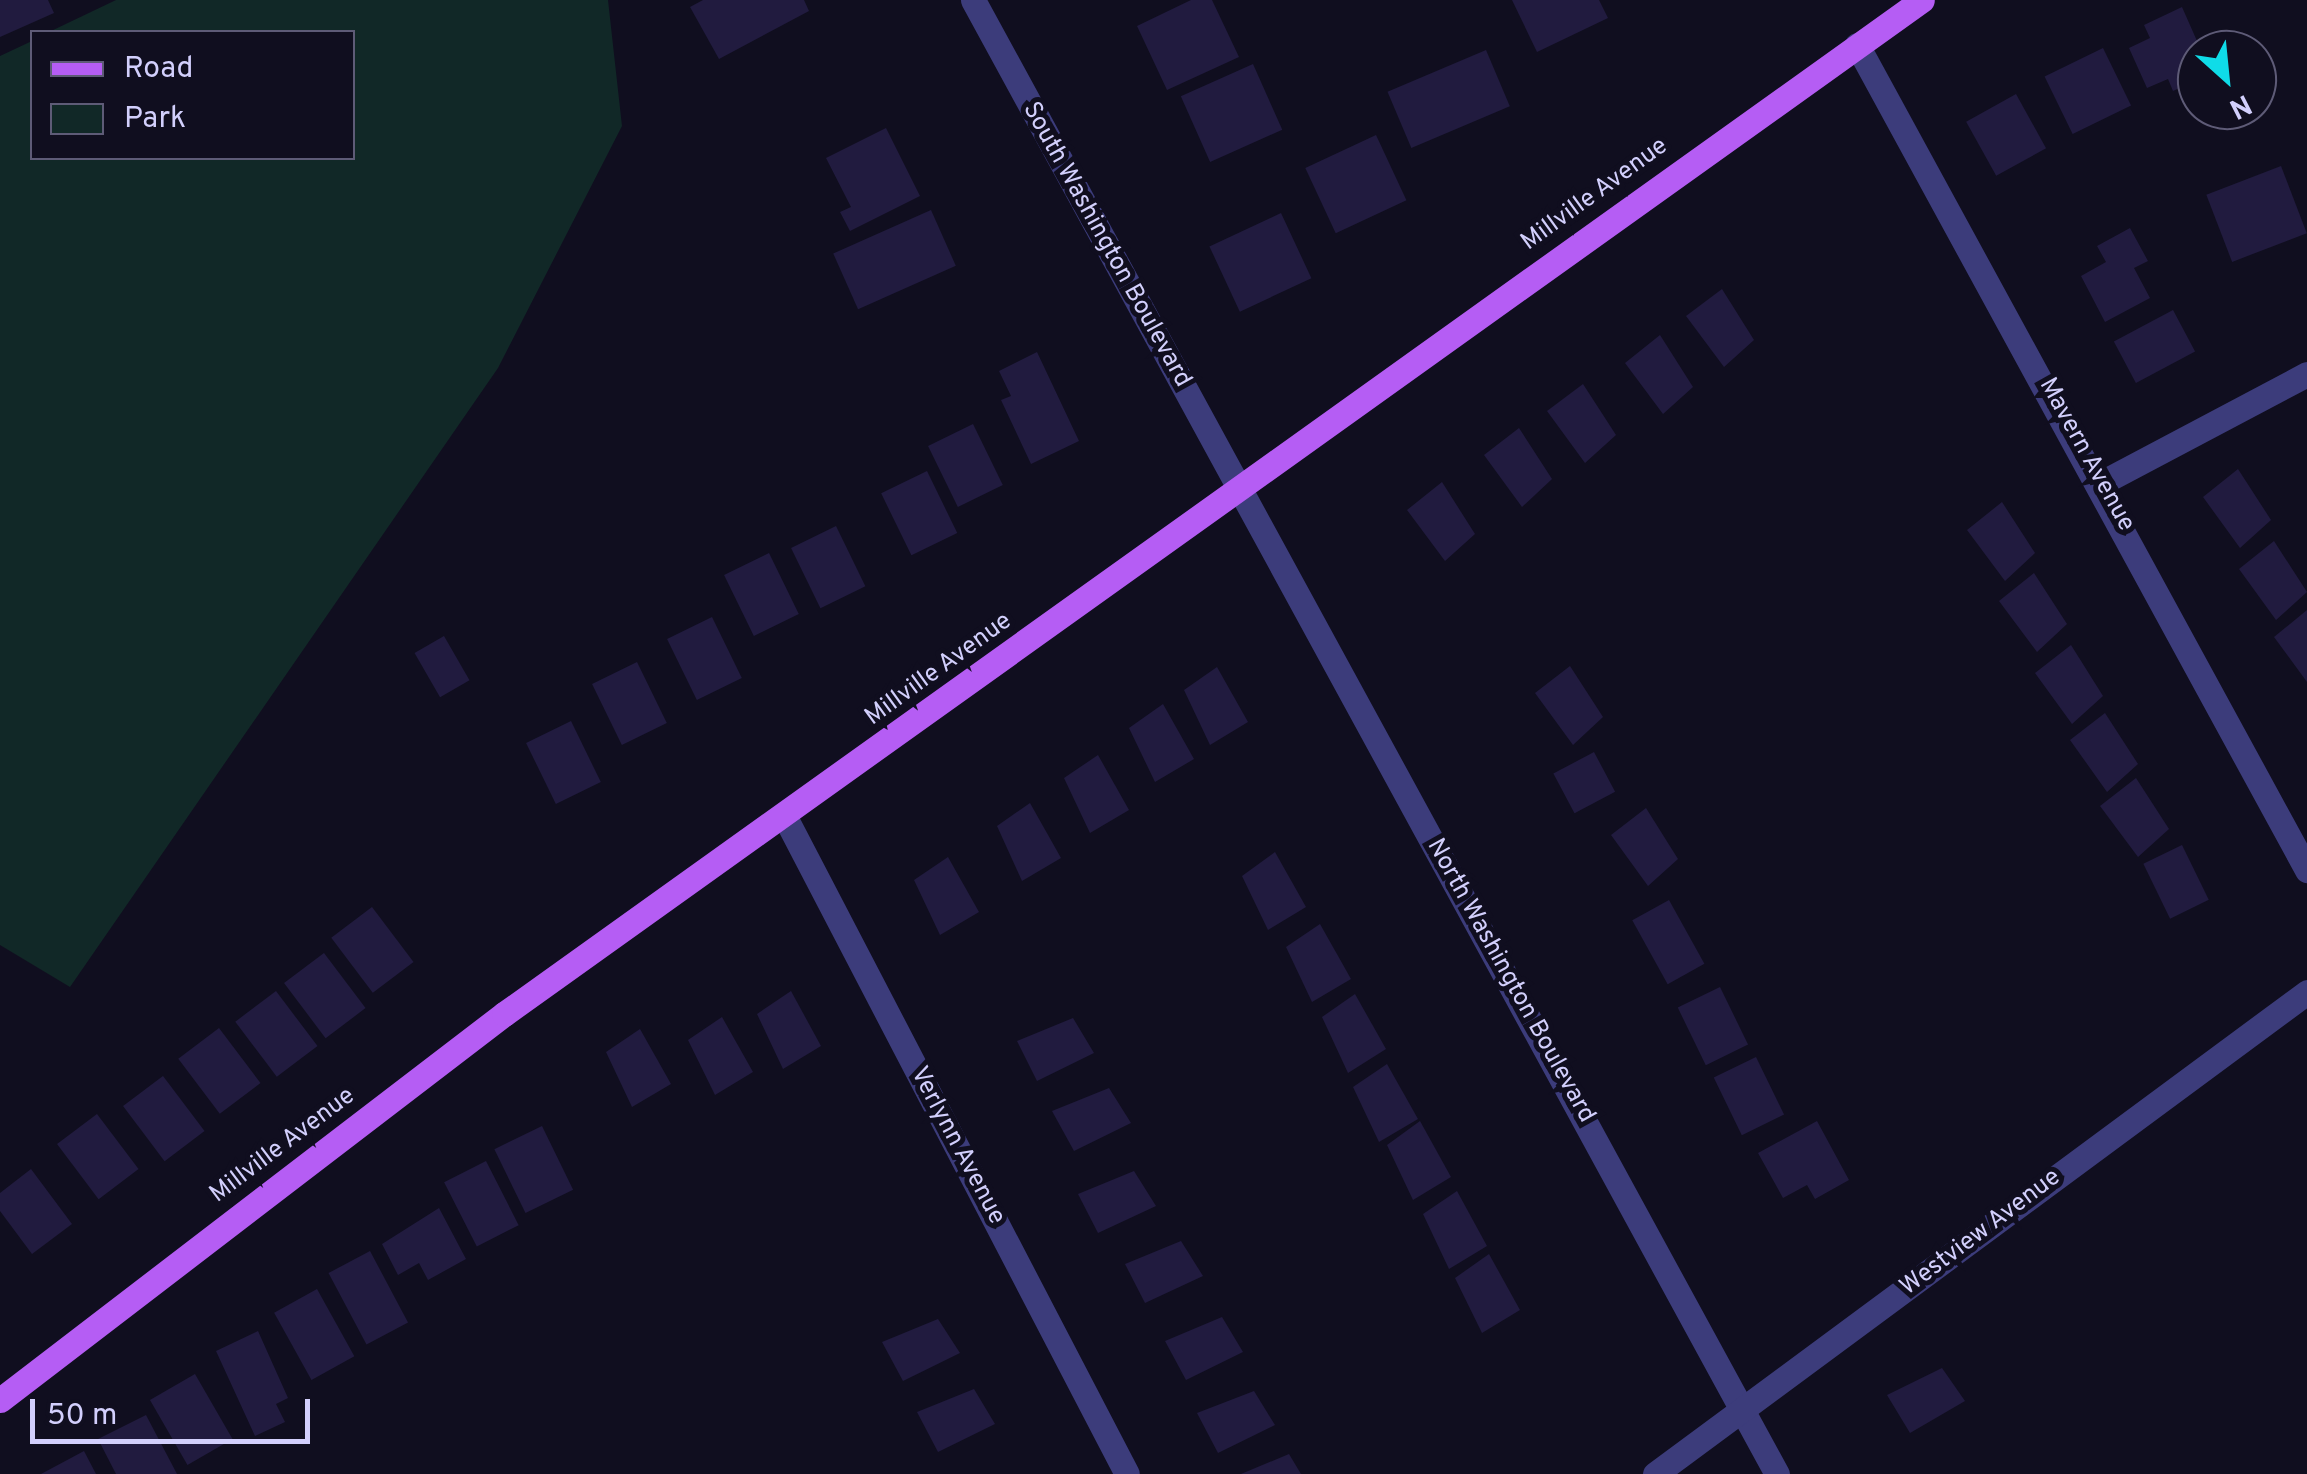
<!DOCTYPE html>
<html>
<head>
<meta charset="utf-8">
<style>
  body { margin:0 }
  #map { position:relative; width:2307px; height:1474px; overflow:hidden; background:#100e1f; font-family:Overpass,sans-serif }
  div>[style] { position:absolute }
  .green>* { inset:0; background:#112827 }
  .building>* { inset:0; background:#211b3f; transform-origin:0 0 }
  .minor>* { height:25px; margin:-12.5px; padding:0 12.5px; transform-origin:12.5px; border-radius:12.5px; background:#3c3c7b }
  .major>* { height:25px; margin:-12.5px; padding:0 12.5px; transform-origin:12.5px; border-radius:12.5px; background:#b55df4 }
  span { translate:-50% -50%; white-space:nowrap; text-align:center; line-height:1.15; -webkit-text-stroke:10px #100e1f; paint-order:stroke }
  .street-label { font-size:25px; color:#d2cffc }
  .legend { position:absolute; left:30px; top:30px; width:325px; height:130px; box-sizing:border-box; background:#100e1f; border:2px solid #5e5b77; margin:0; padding:12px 18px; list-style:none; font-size:30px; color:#d2cffc }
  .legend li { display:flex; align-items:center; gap:20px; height:50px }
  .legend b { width:50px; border:2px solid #5e5b77 }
  .north { position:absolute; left:2177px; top:30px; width:100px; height:100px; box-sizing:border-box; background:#100e1f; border:2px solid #5e5b77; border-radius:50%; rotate:153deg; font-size:28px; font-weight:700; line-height:40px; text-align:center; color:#d2cffc }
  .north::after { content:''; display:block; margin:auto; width:35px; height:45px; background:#0fdce8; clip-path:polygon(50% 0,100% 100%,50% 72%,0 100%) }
  .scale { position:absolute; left:30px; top:1399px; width:280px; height:45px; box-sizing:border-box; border:5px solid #d2cffc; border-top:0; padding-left:12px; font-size:30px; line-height:35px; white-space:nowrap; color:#d2cffc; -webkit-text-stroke:8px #100e1f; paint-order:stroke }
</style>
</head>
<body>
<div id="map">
  <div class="green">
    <i style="clip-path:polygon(116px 0,608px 0,622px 126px,498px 368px,70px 987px,0 945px,0 56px,32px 41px,32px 158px,352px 158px,352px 32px,49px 32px)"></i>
  </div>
  <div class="building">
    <i style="clip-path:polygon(0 0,48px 0,54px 13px,0 37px)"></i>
    <i style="clip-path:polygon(703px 0,804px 0,809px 11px,719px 59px,690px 7px)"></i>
    <i style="clip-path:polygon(1191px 0,1212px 0,1239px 57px,1167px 90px,1137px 26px)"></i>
    <i style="clip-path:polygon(1512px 0,1599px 0,1608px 18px,1537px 52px)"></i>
    <i style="clip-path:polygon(2182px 7px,2201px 50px,2197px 80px,2173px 91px,2168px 79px,2147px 88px,2129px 48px,2150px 38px,2144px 25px)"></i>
    <i style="left:2103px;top:48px;width:64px;height:65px;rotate:64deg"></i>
    <i style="left:1486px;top:50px;width:61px;height:107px;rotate:67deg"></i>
    <i style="left:1253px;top:64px;width:72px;height:79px;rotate:66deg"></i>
    <i style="left:2016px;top:94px;width:62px;height:57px;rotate:61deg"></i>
    <i style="clip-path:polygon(886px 128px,920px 196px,850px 231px,840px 212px,851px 207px,826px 158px)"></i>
    <i style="left:1376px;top:135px;width:72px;height:78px;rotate:65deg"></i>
    <i style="left:2281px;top:166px;width:72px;height:80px;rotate:69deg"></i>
    <i style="left:931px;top:210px;width:61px;height:107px;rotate:66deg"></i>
    <i style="left:1281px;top:213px;width:72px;height:79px;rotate:65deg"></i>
    <i style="clip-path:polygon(2130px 228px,2148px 261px,2134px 268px,2150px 298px,2105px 322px,2081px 276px,2106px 262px,2097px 246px)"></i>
    <i style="clip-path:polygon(1722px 289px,1754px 340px,1724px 367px,1686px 316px)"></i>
    <i style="left:2173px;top:310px;width:47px;height:67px;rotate:62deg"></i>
    <i style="clip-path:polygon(1660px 335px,1693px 387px,1663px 414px,1625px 363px)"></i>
    <i style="clip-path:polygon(1037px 352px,1079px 441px,1031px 464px,1001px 400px,1011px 396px,999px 371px)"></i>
    <i style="clip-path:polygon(1583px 384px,1616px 435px,1585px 463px,1547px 411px)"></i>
    <i style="left:973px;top:424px;width:68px;height:50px;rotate:64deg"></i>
    <i style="clip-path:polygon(1519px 428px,1552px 479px,1522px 507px,1484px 455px)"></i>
    <i style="clip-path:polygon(2238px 469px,2271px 520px,2240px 548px,2203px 497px)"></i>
    <i style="left:927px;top:471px;width:69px;height:51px;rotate:64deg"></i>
    <i style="clip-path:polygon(1442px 482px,1475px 534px,1445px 561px,1407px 510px)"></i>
    <i style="clip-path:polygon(2002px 502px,2035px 553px,2005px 581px,1967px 530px)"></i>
    <i style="left:836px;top:526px;width:67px;height:50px;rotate:64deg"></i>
    <i style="clip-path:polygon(2274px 541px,2307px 592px,2276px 620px,2239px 569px)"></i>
    <i style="left:769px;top:553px;width:68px;height:50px;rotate:64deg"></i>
    <i style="clip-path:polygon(2034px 573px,2067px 624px,2037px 652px,1999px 601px)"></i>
    <i style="clip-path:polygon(2307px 610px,2307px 682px,2274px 637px)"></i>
    <i style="left:712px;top:617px;width:68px;height:50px;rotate:64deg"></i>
    <i style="left:444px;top:636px;width:51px;height:34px;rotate:60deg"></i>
    <i style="clip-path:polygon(2071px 645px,2103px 696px,2072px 724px,2035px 673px)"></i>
    <i style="left:637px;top:662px;width:68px;height:50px;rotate:64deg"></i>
    <i style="clip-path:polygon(1570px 666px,1603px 717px,1573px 745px,1535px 693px)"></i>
    <i style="clip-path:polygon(1217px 667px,1248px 722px,1210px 745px,1184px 690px)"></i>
    <i style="clip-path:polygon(1163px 704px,1194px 759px,1155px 782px,1129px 728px)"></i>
    <i style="clip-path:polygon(2105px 713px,2138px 764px,2107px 792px,2070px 740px)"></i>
    <i style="left:571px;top:721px;width:68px;height:50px;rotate:64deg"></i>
    <i style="left:1594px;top:752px;width:45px;height:46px;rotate:62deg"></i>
    <i style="clip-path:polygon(1098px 755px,1129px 810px,1090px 833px,1064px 778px)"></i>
    <i style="clip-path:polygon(2136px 778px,2169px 829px,2138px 857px,2100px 806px)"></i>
    <i style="clip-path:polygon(1030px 803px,1061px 858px,1022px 881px,997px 826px)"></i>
    <i style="clip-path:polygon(1646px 808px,1678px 859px,1648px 886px,1611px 835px)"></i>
    <i style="left:2182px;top:845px;width:61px;height:43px;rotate:64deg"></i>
    <i style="clip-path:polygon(1275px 852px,1306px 907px,1268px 930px,1242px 876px)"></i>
    <i style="clip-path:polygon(948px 857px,979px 912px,940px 935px,914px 880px)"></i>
    <i style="left:1669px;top:900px;width:73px;height:42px;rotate:61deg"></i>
    <i style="left:372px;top:907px;width:69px;height:51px;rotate:53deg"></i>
    <i style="clip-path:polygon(1320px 924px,1351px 979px,1312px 1002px,1286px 947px)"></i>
    <i style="left:324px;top:953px;width:69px;height:50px;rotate:53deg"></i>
    <i style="left:1720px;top:987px;width:64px;height:47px;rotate:64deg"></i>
    <i style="left:276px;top:991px;width:69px;height:51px;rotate:53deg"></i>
    <i style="clip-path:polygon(791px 991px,821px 1046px,783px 1069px,757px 1014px)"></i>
    <i style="clip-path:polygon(1355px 994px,1386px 1049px,1348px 1073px,1322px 1017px)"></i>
    <i style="clip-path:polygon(722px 1017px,753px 1072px,715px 1095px,688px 1040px)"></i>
    <i style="clip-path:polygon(1073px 1018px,1094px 1053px,1037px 1081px,1017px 1041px)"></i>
    <i style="left:219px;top:1028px;width:69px;height:51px;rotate:53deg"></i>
    <i style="clip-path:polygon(640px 1029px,671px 1084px,632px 1107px,606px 1052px)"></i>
    <i style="left:1756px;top:1057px;width:64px;height:47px;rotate:64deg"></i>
    <i style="clip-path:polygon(1387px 1064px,1418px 1119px,1379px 1142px,1353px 1087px)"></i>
    <i style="left:163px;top:1076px;width:69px;height:50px;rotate:53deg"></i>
    <i style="clip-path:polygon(1109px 1088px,1131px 1123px,1074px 1151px,1052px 1111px)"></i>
    <i style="left:97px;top:1114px;width:69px;height:50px;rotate:53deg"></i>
    <i style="clip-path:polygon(1420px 1121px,1451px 1177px,1413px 1200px,1387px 1145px)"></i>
    <i style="clip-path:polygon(1817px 1121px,1849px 1180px,1815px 1199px,1807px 1185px,1783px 1198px,1758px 1153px)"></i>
    <i style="left:542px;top:1126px;width:71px;height:53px;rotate:64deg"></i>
    <i style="left:486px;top:1161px;width:72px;height:47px;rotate:63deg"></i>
    <i style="clip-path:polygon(31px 1169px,72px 1224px,32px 1254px,0 1211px,0 1193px)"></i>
    <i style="clip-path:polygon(1134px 1171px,1156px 1206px,1098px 1233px,1078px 1194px)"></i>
    <i style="clip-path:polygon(1457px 1191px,1487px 1246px,1449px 1269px,1423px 1214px)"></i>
    <i style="clip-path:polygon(439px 1208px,466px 1259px,428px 1280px,419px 1263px,398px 1275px,382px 1244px)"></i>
    <i style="clip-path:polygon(1181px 1241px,1203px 1276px,1145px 1303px,1125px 1264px)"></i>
    <i style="left:370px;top:1251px;width:81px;height:47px;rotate:62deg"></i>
    <i style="clip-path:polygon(1489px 1254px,1520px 1310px,1482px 1333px,1455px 1278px)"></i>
    <i style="left:317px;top:1289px;width:77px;height:49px;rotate:61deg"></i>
    <i style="clip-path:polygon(1222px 1317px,1243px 1352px,1186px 1380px,1165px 1341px)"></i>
    <i style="clip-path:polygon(938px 1319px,960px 1353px,903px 1381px,882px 1342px)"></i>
    <i style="clip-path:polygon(258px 1331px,288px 1398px,276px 1404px,285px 1422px,255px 1436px,216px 1351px)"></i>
    <i style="clip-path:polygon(1942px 1368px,1965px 1401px,1910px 1433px,1887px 1395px)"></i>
    <i style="left:195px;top:1374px;width:75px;height:52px;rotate:60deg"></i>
    <i style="clip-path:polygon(974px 1389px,995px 1424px,938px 1452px,917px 1412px)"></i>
    <i style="clip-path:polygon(1254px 1391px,1275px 1425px,1218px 1453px,1197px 1413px)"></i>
    <i style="clip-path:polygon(146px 1415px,177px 1474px,116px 1474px,98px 1439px)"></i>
    <i style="clip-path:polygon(84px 1451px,96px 1474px,41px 1474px)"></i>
    <i style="clip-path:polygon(1289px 1454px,1301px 1474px,1241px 1474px)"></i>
  </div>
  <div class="minor">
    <i style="left:973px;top:0;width:1679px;rotate:61.39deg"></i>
    <i style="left:1857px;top:45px;width:940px;rotate:61.39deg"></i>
    <i style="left:2103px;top:482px;width:231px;rotate:-27.9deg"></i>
    <i style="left:786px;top:819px;width:738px;rotate:62.5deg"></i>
    <i style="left:1655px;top:1474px;width:811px;rotate:-36.47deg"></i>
  </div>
  <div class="major">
    <i style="left:0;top:1400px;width:635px;rotate:-37.45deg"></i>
    <i style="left:504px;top:1014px;width:1743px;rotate:-35.57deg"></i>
  </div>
  <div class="street-label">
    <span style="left:1595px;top:195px;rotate:-36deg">Millville Avenue</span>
    <span style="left:1106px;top:245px;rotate:61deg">South Washington Boulevard</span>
    <span style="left:2086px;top:455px;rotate:61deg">Mavern Avenue</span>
    <span style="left:939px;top:670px;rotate:-36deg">Millville Avenue</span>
    <span style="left:1510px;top:981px;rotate:61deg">North Washington Boulevard</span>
    <span style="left:283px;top:1146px;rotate:-37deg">Millville Avenue</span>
    <span style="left:957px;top:1146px;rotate:62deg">Verlynn Avenue</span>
    <span style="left:1981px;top:1233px;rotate:-37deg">Westview Avenue</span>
  </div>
  <ul class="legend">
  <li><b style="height:12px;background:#b55df4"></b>Road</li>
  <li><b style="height:28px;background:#112827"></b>Park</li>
  </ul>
  <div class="north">N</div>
  <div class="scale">50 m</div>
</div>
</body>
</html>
